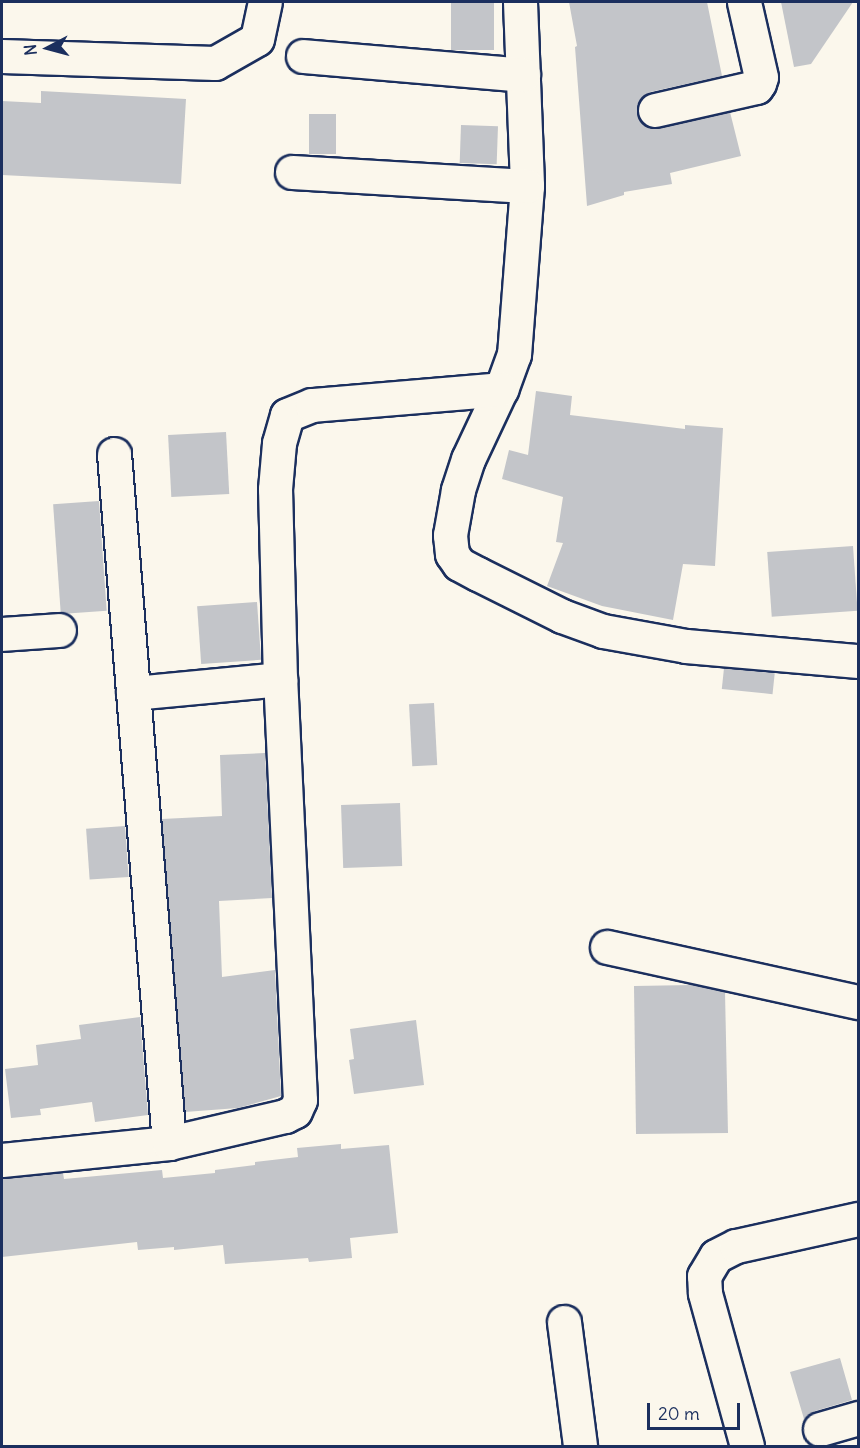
<!DOCTYPE html>
<html>
<head>
<meta charset="utf-8">
<style>
  body { margin:0 }
  #map { position:relative; width:860px; height:1448px; overflow:hidden; background:#fbf7ec; font-family:Delius,sans-serif }
  div>[style] { position:absolute }
  .building>* { inset:0; background:#c3c5c9; transform-origin:0 0 }
  .roads { filter:drop-shadow(2px 0 #1b2f5e) drop-shadow(-2px 0 #1b2f5e) drop-shadow(0 2px #1b2f5e) drop-shadow(0 -2px #1b2f5e) }
  .minor>* { height:33px; margin:-16.5px; padding:0 16.5px; transform-origin:16.5px; border-radius:16.5px; background:#fbf7ec }
  span { translate:-50% -50%; white-space:nowrap; text-align:center; line-height:1.15; -webkit-text-stroke:5px #fbf7ec; paint-order:stroke }
  .frame { position:absolute; inset:0; border:3px solid #1b2f5e; pointer-events:none }
  .north { position:absolute; left:18px; top:18px; width:60px; height:60px; -webkit-text-stroke:4px #fbf7ec; paint-order:stroke; rotate:264deg; font-size:16px; font-weight:700; line-height:24px; text-align:center; color:#1b2f5e }
  .north::after { content:''; display:block; margin:auto; width:21px; height:27px; background:#1b2f5e; clip-path:polygon(50% 0,100% 100%,50% 72%,0 100%) }
  .scale { position:absolute; left:647px; top:1403px; width:93px; height:27px; box-sizing:border-box; border:3px solid #1b2f5e; border-top:0; padding-left:8px; font-size:18px; line-height:21px; white-space:nowrap; color:#1b2f5e; -webkit-text-stroke:4px #fbf7ec; paint-order:stroke }
</style>
</head>
<body>
<div id="map">
  <div class="building">
    <i style="left:451px;top:2px;width:43px;height:48px"></i>
    <i style="clip-path:polygon(569px 2px,707px 2px,722px 76px,650px 92px,642px 97px,637px 105px,637px 114px,642px 123px,650px 128px,659px 128px,730px 112px,741px 156px,670px 173px,672px 184px,624px 192px,624px 195px,587px 206px,575px 47px,577px 46px)"></i>
    <i style="clip-path:polygon(781px 2px,853px 2px,811px 64px,794px 67px)"></i>
    <i style="clip-path:polygon(41px 91px,186px 99px,181px 184px,2px 175px,2px 101px,41px 103px)"></i>
    <i style="left:309px;top:114px;width:27px;height:40px"></i>
    <i style="left:461px;top:125px;width:37px;height:38px;rotate:2deg"></i>
    <i style="clip-path:polygon(536px 391px,572px 396px,570px 415px,685px 429px,685px 425px,723px 428px,715px 566px,683px 564px,673px 620px,602px 606px,547px 586px,563px 543px,556px 542px,563px 497px,502px 479px,509px 450px,528px 455px)"></i>
    <i style="left:226px;top:432px;width:62px;height:58px;rotate:87deg"></i>
    <i style="left:99px;top:501px;width:110px;height:46px;rotate:86deg"></i>
    <i style="left:853px;top:546px;width:65px;height:86px;rotate:86deg"></i>
    <i style="left:257px;top:602px;width:58px;height:60px;rotate:86deg"></i>
    <i style="left:724px;top:668px;width:51px;height:21px;rotate:6deg"></i>
    <i style="left:434px;top:703px;width:62px;height:25px;rotate:87deg"></i>
    <i style="clip-path:polygon(265px 753px,272px 898px,219px 901px,222px 977px,275px 970px,281px 1096px,238px 1108px,185px 1112px,162px 819px,222px 816px,220px 755px)"></i>
    <i style="left:400px;top:803px;width:63px;height:59px;rotate:88deg"></i>
    <i style="left:125px;top:826px;width:51px;height:39px;rotate:86deg"></i>
    <i style="clip-path:polygon(692px 985px,725px 992px,728px 1133px,636px 1134px,634px 986px)"></i>
    <i style="clip-path:polygon(140px 1017px,148px 1115px,95px 1122px,92px 1102px,40px 1109px,41px 1115px,11px 1118px,5px 1069px,38px 1065px,36px 1045px,81px 1039px,79px 1025px)"></i>
    <i style="clip-path:polygon(416px 1020px,424px 1085px,354px 1094px,349px 1060px,354px 1059px,350px 1029px)"></i>
    <i style="clip-path:polygon(341px 1144px,341px 1149px,389px 1145px,398px 1233px,350px 1238px,352px 1258px,309px 1262px,308px 1258px,225px 1264px,223px 1245px,174px 1250px,174px 1247px,138px 1250px,137px 1242px,2px 1257px,2px 1179px,63px 1173px,64px 1179px,162px 1170px,163px 1178px,215px 1173px,215px 1170px,255px 1165px,255px 1162px,298px 1157px,297px 1148px)"></i>
    <i style="clip-path:polygon(840px 1358px,852px 1400px,815px 1411px,804px 1419px,790px 1372px)"></i>
  </div>
  <div class="roads">
    <div class="minor">
      <i style="left:520px;top:2px;width:184px;rotate:87.8deg"></i>
      <i style="left:527px;top:186px;width:169px;rotate:94.4deg"></i>
      <i style="left:514px;top:354px;width:37px;rotate:110deg"></i>
      <i style="left:501px;top:389px;width:77px;rotate:115.2deg"></i>
      <i style="left:468px;top:459px;width:33px;rotate:108deg"></i>
      <i style="left:458px;top:490px;width:46px;rotate:100.1deg"></i>
      <i style="left:450px;top:535px;width:19px;rotate:84deg"></i>
      <i style="left:452px;top:554px;width:12px;rotate:55deg"></i>
      <i style="left:459px;top:564px;width:21px;rotate:28deg"></i>
      <i style="left:478px;top:574px;width:94px;rotate:26.6deg"></i>
      <i style="left:562px;top:616px;width:44px;rotate:20.1deg"></i>
      <i style="left:603px;top:631px;width:84px;rotate:10.2deg"></i>
      <i style="left:686px;top:646px;width:173px;rotate:5deg"></i>
      <i style="left:2px;top:56px;width:213px;rotate:1.9deg"></i>
      <i style="left:215px;top:63px;width:48px;rotate:-29.7deg"></i>
      <i style="left:257px;top:39px;width:38px;rotate:-78deg"></i>
      <i style="left:303px;top:56px;width:221px;rotate:4.9deg"></i>
      <i style="left:655px;top:110px;width:104px;rotate:-12.8deg"></i>
      <i style="left:756px;top:87px;width:5px;rotate:-53deg"></i>
      <i style="left:759px;top:83px;width:6px;rotate:-72deg"></i>
      <i style="left:761px;top:77px;width:77px;rotate:-102.8deg"></i>
      <i style="left:292px;top:172px;width:235px;rotate:3.4deg"></i>
      <i style="left:2px;top:634px;width:57px;rotate:-4deg"></i>
      <i style="left:133px;top:693px;width:148px;rotate:-5.4deg"></i>
      <i style="left:607px;top:947px;width:257px;rotate:12.4deg"></i>
      <i style="left:169px;top:1143px;width:119px;rotate:-13.1deg"></i>
      <i style="left:285px;top:1116px;width:11px;rotate:-27deg"></i>
      <i style="left:295px;top:1111px;width:12px;rotate:-66deg"></i>
      <i style="left:300px;top:1100px;width:421px;rotate:-92.7deg"></i>
      <i style="left:280px;top:679px;width:190px;rotate:-91.5deg"></i>
      <i style="left:275px;top:489px;width:46px;rotate:-85deg"></i>
      <i style="left:279px;top:443px;width:29px;rotate:-74deg"></i>
      <i style="left:287px;top:415px;width:27px;rotate:-22deg"></i>
      <i style="left:312px;top:405px;width:190px;rotate:-4.8deg"></i>
      <i style="left:2px;top:1160px;width:168px;rotate:-5.8deg"></i>
      <i style="left:169px;top:1143px;width:691px;rotate:-94.56deg"></i>
      <i style="left:564px;top:1322px;width:125px;rotate:82.6deg"></i>
      <i style="left:820px;top:1429px;width:40px;rotate:-16deg"></i>
      <i style="left:747px;top:1446px;width:159px;rotate:-105.4deg"></i>
      <i style="left:705px;top:1293px;width:17px;rotate:-93deg"></i>
      <i style="left:704px;top:1276px;width:23px;rotate:-59deg"></i>
      <i style="left:716px;top:1256px;width:22px;rotate:-27deg"></i>
      <i style="left:736px;top:1246px;width:125px;rotate:-12.5deg"></i>
    </div>
  </div>
  <div class="frame"></div>
  <div class="north">N</div>
  <div class="scale">20 m</div>
</div>
</body>
</html>
